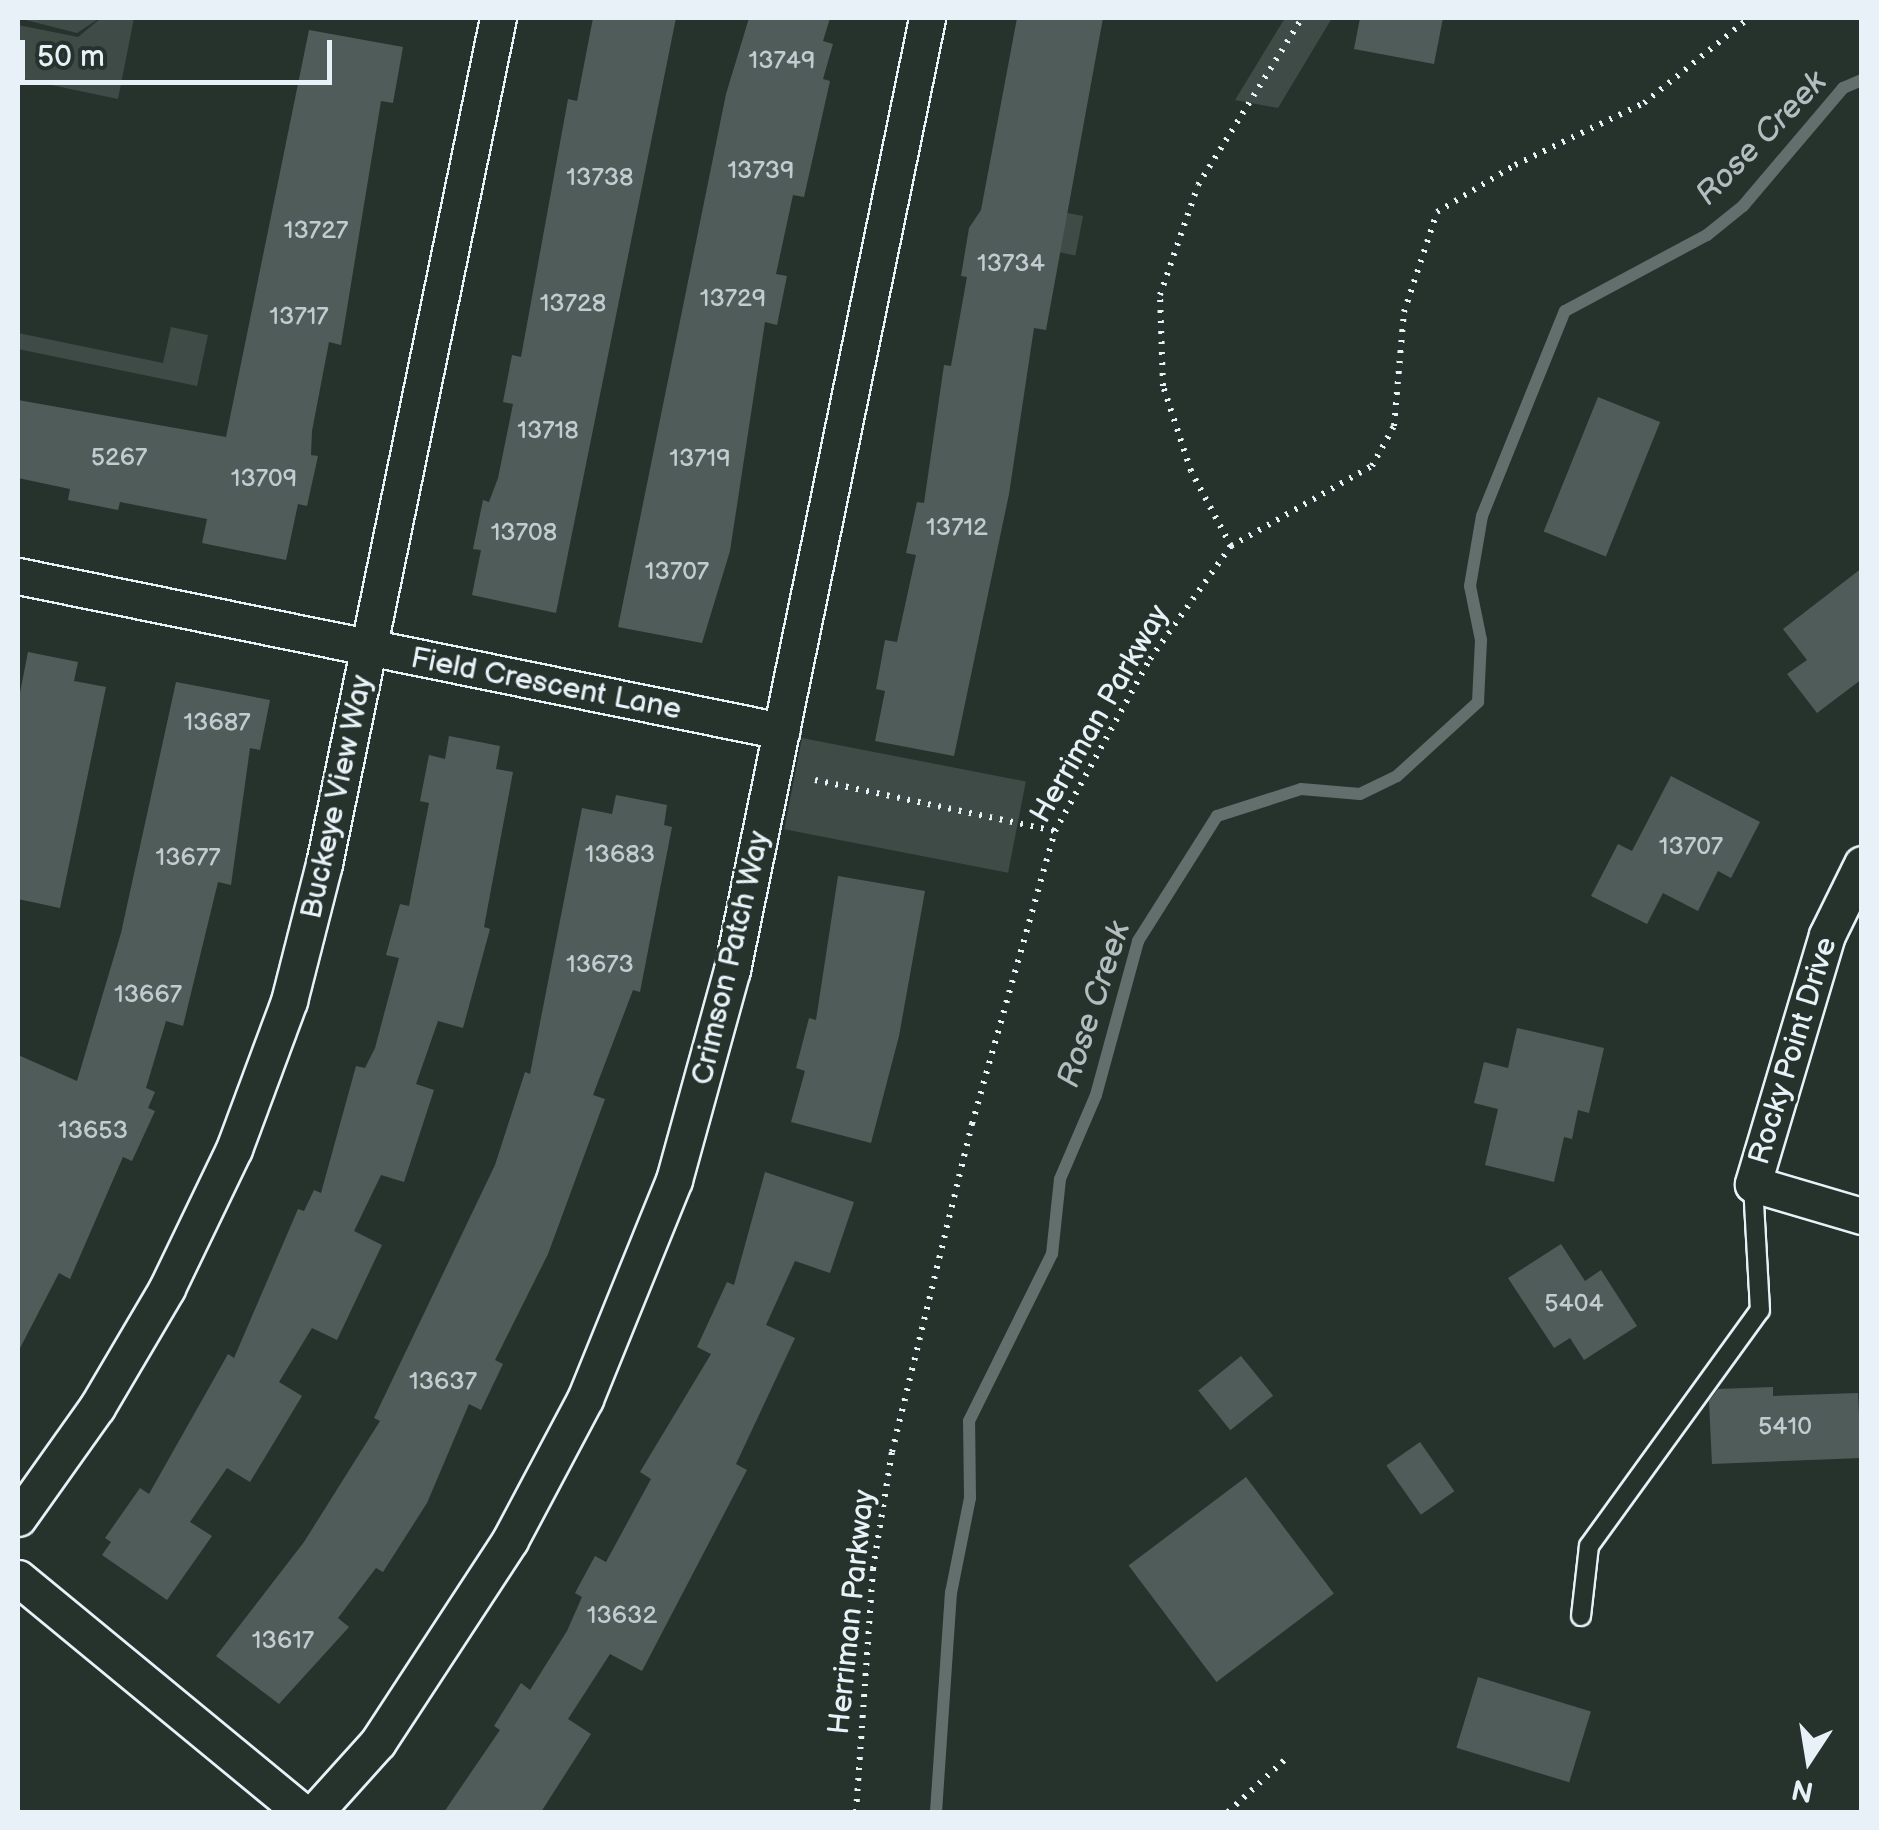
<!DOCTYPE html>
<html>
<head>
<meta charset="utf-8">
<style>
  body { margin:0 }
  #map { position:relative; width:1879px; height:1830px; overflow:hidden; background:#26332d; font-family:"Balsamiq Sans",sans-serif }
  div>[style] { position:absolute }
  .green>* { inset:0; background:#3e4b47; transform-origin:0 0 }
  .stream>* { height:12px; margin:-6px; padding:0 6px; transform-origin:6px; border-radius:6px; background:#636f6d }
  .building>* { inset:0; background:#505c59; transform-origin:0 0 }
  .path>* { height:6px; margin-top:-3px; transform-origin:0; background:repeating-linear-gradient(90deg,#e8f1f8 0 2.5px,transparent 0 10.5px) }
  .roads { filter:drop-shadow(2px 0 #e8f1f8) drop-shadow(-2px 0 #e8f1f8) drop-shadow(0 2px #e8f1f8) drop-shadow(0 -2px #e8f1f8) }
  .service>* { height:18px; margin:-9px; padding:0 9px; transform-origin:9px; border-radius:9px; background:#26332d }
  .minor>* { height:35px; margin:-17.5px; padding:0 17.5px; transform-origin:17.5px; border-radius:17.5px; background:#26332d }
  span { translate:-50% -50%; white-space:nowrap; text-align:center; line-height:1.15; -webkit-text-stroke:8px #26332d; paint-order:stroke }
  .number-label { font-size:25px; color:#c2ccd0 }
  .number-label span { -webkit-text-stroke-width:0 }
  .street-label { font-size:30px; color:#e8f1f8 }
  .water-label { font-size:32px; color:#b3bdc0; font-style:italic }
  .frame { position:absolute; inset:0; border:20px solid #e8f1f8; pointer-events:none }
  .north { position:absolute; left:1759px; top:1710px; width:100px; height:100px; -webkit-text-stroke:8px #26332d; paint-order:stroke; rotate:192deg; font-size:28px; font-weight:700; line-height:40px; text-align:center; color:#e8f1f8 }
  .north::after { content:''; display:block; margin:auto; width:35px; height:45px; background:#e8f1f8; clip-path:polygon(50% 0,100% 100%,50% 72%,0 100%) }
  .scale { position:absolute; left:20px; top:40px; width:312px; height:45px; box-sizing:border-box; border:5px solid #e8f1f8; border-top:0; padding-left:12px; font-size:30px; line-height:35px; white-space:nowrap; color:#e8f1f8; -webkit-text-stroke:8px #26332d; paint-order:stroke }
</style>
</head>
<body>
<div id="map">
  <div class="green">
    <i style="clip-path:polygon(18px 18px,100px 18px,77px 33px)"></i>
    <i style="clip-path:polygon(101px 18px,134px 18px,118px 99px,18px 78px,18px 25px,78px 37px)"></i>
    <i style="clip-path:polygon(1285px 18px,1332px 18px,1278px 108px,1235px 100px)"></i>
    <i style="left:1031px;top:206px;width:53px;height:40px;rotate:11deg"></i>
    <i style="clip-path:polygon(171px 327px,208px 335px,197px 386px,18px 349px,18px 333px,163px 363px)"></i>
    <i style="left:802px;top:738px;width:228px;height:93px;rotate:11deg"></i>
  </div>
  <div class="stream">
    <i style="left:936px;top:1812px;width:220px;rotate:-86.1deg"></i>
    <i style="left:951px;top:1593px;width:97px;rotate:-78.7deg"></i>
    <i style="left:970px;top:1498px;width:77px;rotate:-90.7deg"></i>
    <i style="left:969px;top:1421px;width:186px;rotate:-63.6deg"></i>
    <i style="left:1052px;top:1254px;width:75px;rotate:-83.9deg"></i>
    <i style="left:1060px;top:1179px;width:91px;rotate:-66.8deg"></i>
    <i style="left:1096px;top:1095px;width:160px;rotate:-74.7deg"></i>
    <i style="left:1138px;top:941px;width:148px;rotate:-57.7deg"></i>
    <i style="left:1217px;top:816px;width:88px;rotate:-17.8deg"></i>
    <i style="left:1301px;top:789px;width:59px;rotate:4.8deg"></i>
    <i style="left:1360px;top:794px;width:41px;rotate:-25.9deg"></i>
    <i style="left:1397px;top:776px;width:110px;rotate:-42.4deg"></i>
    <i style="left:1478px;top:702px;width:62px;rotate:-87.2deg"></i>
    <i style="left:1481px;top:640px;width:55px;rotate:-101.5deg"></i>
    <i style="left:1470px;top:586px;width:71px;rotate:-80.3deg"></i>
    <i style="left:1482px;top:516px;width:221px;rotate:-68deg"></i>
    <i style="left:1565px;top:311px;width:161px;rotate:-28.2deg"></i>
    <i style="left:1707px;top:235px;width:46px;rotate:-38.9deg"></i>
    <i style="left:1743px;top:206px;width:155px;rotate:-49.7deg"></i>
    <i style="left:1843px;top:88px;width:21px;rotate:-23deg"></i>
  </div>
  <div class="building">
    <i style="clip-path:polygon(593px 18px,676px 18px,556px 613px,472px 595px,481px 550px,473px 549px,483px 500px,489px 502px,498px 478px,513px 404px,503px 402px,512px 355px,521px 357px,568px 99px,577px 101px)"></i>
    <i style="clip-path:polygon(749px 18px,830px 18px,823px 41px,833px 44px,823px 79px,830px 81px,804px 197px,793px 195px,776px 274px,787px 276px,777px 325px,765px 322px,730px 551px,702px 643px,618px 627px,726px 94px)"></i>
    <i style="clip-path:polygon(1017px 18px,1103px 18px,1046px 330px,1034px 328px,1009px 494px,954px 756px,875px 741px,885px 691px,876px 689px,885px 640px,897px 642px,916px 555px,906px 553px,917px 502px,924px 503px,944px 365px,951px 366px,967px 277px,961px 276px,969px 228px,981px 210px)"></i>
    <i style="clip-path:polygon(1360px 18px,1443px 18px,1434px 64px,1354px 49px)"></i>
    <i style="clip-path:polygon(309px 30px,403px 47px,393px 103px,381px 101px,341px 345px,329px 342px,312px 431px,311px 455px,318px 456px,307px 506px,298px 504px,286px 560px,202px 543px,207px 519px,120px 502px,118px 510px,68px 500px,70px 489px,18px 478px,18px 400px,226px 437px)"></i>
    <i style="left:1598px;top:397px;width:67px;height:145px;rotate:22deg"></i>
    <i style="clip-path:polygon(1862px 568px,1862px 679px,1817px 713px,1787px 674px,1807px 660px,1783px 629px)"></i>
    <i style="clip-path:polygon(28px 652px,78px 662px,74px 681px,106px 687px,60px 908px,18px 899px,18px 703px)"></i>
    <i style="clip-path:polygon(176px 682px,270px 700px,260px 750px,250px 748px,231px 885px,218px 882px,183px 1026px,166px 1021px,146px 1088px,155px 1092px,148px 1108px,155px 1111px,132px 1161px,123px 1157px,70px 1279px,59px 1273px,18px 1352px,18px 1055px,77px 1081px,121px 933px)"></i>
    <i style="clip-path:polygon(449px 736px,500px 746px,496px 769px,513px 772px,484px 927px,490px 929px,463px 1028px,438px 1021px,416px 1084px,434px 1090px,404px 1182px,381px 1175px,354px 1231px,382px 1245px,337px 1340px,312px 1328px,279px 1382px,302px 1396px,250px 1482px,227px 1468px,190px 1522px,212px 1536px,167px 1600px,102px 1555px,111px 1542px,105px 1538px,140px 1488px,149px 1494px,228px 1354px,234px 1358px,298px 1209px,304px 1211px,314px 1190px,321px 1193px,356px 1066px,365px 1068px,375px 1048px,399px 958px,386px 955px,400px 904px,409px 906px,429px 803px,420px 801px,429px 755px,445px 759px)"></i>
    <i style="clip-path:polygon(1671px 776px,1760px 822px,1731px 878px,1718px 871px,1698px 911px,1663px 893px,1647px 924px,1591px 896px,1618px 844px,1632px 851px)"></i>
    <i style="clip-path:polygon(616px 795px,667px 805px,664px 825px,672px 827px,640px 992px,633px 990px,593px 1095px,605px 1099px,548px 1254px,495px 1360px,503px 1364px,481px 1410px,469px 1404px,427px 1503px,383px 1572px,376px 1568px,338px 1618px,349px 1627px,279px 1704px,216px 1656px,304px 1542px,380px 1421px,374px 1418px,495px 1165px,525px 1072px,530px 1074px,582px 808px,612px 814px)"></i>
    <i style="clip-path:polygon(838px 876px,925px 891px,899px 1036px,871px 1143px,791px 1122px,805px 1071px,796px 1068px,809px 1018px,816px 1020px)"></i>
    <i style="clip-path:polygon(1517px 1028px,1604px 1048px,1589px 1113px,1578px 1110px,1572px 1139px,1564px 1137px,1554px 1182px,1485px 1165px,1498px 1109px,1474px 1103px,1484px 1062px,1508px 1068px)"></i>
    <i style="clip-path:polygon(765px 1172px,854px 1202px,830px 1273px,795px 1261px,766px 1325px,795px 1338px,736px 1464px,747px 1470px,642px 1671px,610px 1654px,568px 1719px,591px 1734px,541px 1812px,444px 1812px,500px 1730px,494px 1726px,521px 1683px,530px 1690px,567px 1631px,582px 1597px,575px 1593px,595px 1556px,606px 1562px,651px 1479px,640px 1472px,711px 1354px,697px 1347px,727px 1282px,734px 1285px)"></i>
    <i style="clip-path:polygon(1561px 1244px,1585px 1281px,1601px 1270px,1637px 1326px,1584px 1360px,1570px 1338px,1554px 1348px,1508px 1278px)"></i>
    <i style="left:1241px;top:1356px;width:51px;height:55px;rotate:51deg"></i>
    <i style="clip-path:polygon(1773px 1387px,1773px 1396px,1858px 1393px,1861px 1458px,1712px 1464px,1709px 1401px,1718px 1389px)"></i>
    <i style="left:1420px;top:1442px;width:60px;height:41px;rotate:55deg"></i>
    <i style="left:1246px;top:1477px;width:146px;height:147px;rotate:53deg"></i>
    <i style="left:1478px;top:1677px;width:118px;height:74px;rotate:17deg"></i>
  </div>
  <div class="path">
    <i style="left:1231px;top:546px;width:85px;rotate:-118.1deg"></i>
    <i style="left:1191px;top:471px;width:89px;rotate:-108.2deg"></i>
    <i style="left:1163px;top:386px;width:91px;rotate:-91.9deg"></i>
    <i style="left:1160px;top:295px;width:116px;rotate:-70.9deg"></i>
    <i style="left:1198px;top:185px;width:197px;rotate:-58.1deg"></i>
    <i style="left:815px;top:780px;width:245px;rotate:12deg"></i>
    <i style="left:856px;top:1812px;width:244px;rotate:-86deg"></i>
    <i style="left:873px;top:1569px;width:119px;rotate:-80.8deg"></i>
    <i style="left:892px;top:1452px;width:338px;rotate:-76.3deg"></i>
    <i style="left:972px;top:1124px;width:305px;rotate:-74.2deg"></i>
    <i style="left:1055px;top:831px;width:196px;rotate:-61.1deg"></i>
    <i style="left:1150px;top:659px;width:139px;rotate:-54.4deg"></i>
    <i style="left:1231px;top:546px;width:162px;rotate:-29.6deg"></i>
    <i style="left:1372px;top:466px;width:46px;rotate:-61.2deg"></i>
    <i style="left:1394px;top:426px;width:114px;rotate:-85deg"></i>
    <i style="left:1404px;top:312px;width:105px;rotate:-71.7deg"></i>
    <i style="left:1437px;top:212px;width:91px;rotate:-31.1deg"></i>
    <i style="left:1515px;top:165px;width:143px;rotate:-25.7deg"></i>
    <i style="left:1644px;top:103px;width:135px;rotate:-39deg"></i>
    <i style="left:1228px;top:1812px;width:83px;rotate:-42.6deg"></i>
  </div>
  <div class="roads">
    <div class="service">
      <i style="left:1581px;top:1616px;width:70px;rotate:-83.5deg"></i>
      <i style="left:1589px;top:1546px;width:291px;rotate:-54.1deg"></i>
      <i style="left:1760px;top:1310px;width:126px;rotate:-93.2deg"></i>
    </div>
    <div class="minor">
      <i style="left:18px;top:576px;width:779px;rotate:11.48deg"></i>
      <i style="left:1862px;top:864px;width:79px;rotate:116.2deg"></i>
      <i style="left:1827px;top:935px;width:260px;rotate:106.6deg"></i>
      <i style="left:1753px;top:1184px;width:114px;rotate:16.4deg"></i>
      <i style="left:18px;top:1518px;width:136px;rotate:-54.6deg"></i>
      <i style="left:97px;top:1407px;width:138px;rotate:-59.5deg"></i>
      <i style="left:167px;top:1288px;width:154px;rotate:-64.3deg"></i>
      <i style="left:234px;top:1149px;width:158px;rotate:-69.6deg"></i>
      <i style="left:289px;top:1001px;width:141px;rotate:-75.7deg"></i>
      <i style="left:324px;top:864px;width:864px;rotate:-78.38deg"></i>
      <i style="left:18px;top:1578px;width:368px;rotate:39.5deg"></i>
      <i style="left:315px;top:1812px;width:94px;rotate:-48deg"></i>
      <i style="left:378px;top:1742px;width:241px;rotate:-56.8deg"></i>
      <i style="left:510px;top:1540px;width:160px;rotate:-62deg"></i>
      <i style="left:585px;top:1399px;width:236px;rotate:-67.9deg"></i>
      <i style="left:674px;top:1180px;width:218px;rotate:-74.6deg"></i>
      <i style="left:732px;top:970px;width:972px;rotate:-78.42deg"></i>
    </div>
  </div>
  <div class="number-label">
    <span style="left:782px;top:61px">13749</span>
    <span style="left:761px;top:171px">13739</span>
    <span style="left:600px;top:178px">13738</span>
    <span style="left:316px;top:231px">13727</span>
    <span style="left:1011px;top:264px">13734</span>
    <span style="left:733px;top:299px">13729</span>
    <span style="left:573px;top:304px">13728</span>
    <span style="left:299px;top:317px">13717</span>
    <span style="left:548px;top:431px">13718</span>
    <span style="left:119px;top:458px">5267</span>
    <span style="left:700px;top:459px">13719</span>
    <span style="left:264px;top:479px">13709</span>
    <span style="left:957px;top:528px">13712</span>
    <span style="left:524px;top:533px">13708</span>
    <span style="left:677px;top:572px">13707</span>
    <span style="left:217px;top:723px">13687</span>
    <span style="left:1691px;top:847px">13707</span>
    <span style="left:620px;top:855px">13683</span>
    <span style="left:188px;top:858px">13677</span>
    <span style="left:600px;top:965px">13673</span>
    <span style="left:148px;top:995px">13667</span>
    <span style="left:93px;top:1131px">13653</span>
    <span style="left:1574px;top:1304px">5404</span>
    <span style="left:443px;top:1382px">13637</span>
    <span style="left:1785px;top:1427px">5410</span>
    <span style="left:622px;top:1616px">13632</span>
    <span style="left:283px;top:1641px">13617</span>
  </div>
  <div class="street-label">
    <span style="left:546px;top:684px;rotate:11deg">Field Crescent Lane</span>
    <span style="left:1100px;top:714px;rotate:-60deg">Herriman Parkway</span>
    <span style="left:337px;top:797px;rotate:-78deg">Buckeye View Way</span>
    <span style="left:731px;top:958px;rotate:-77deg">Crimson Patch Way</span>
    <span style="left:1793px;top:1051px;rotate:-73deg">Rocky Point Drive</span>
    <span style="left:852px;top:1612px;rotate:-84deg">Herriman Parkway</span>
  </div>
  <div class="water-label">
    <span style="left:1762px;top:139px;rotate:-46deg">Rose Creek</span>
    <span style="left:1095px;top:1005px;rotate:-72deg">Rose Creek</span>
  </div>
  <div class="frame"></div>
  <div class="north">N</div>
  <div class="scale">50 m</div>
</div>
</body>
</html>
